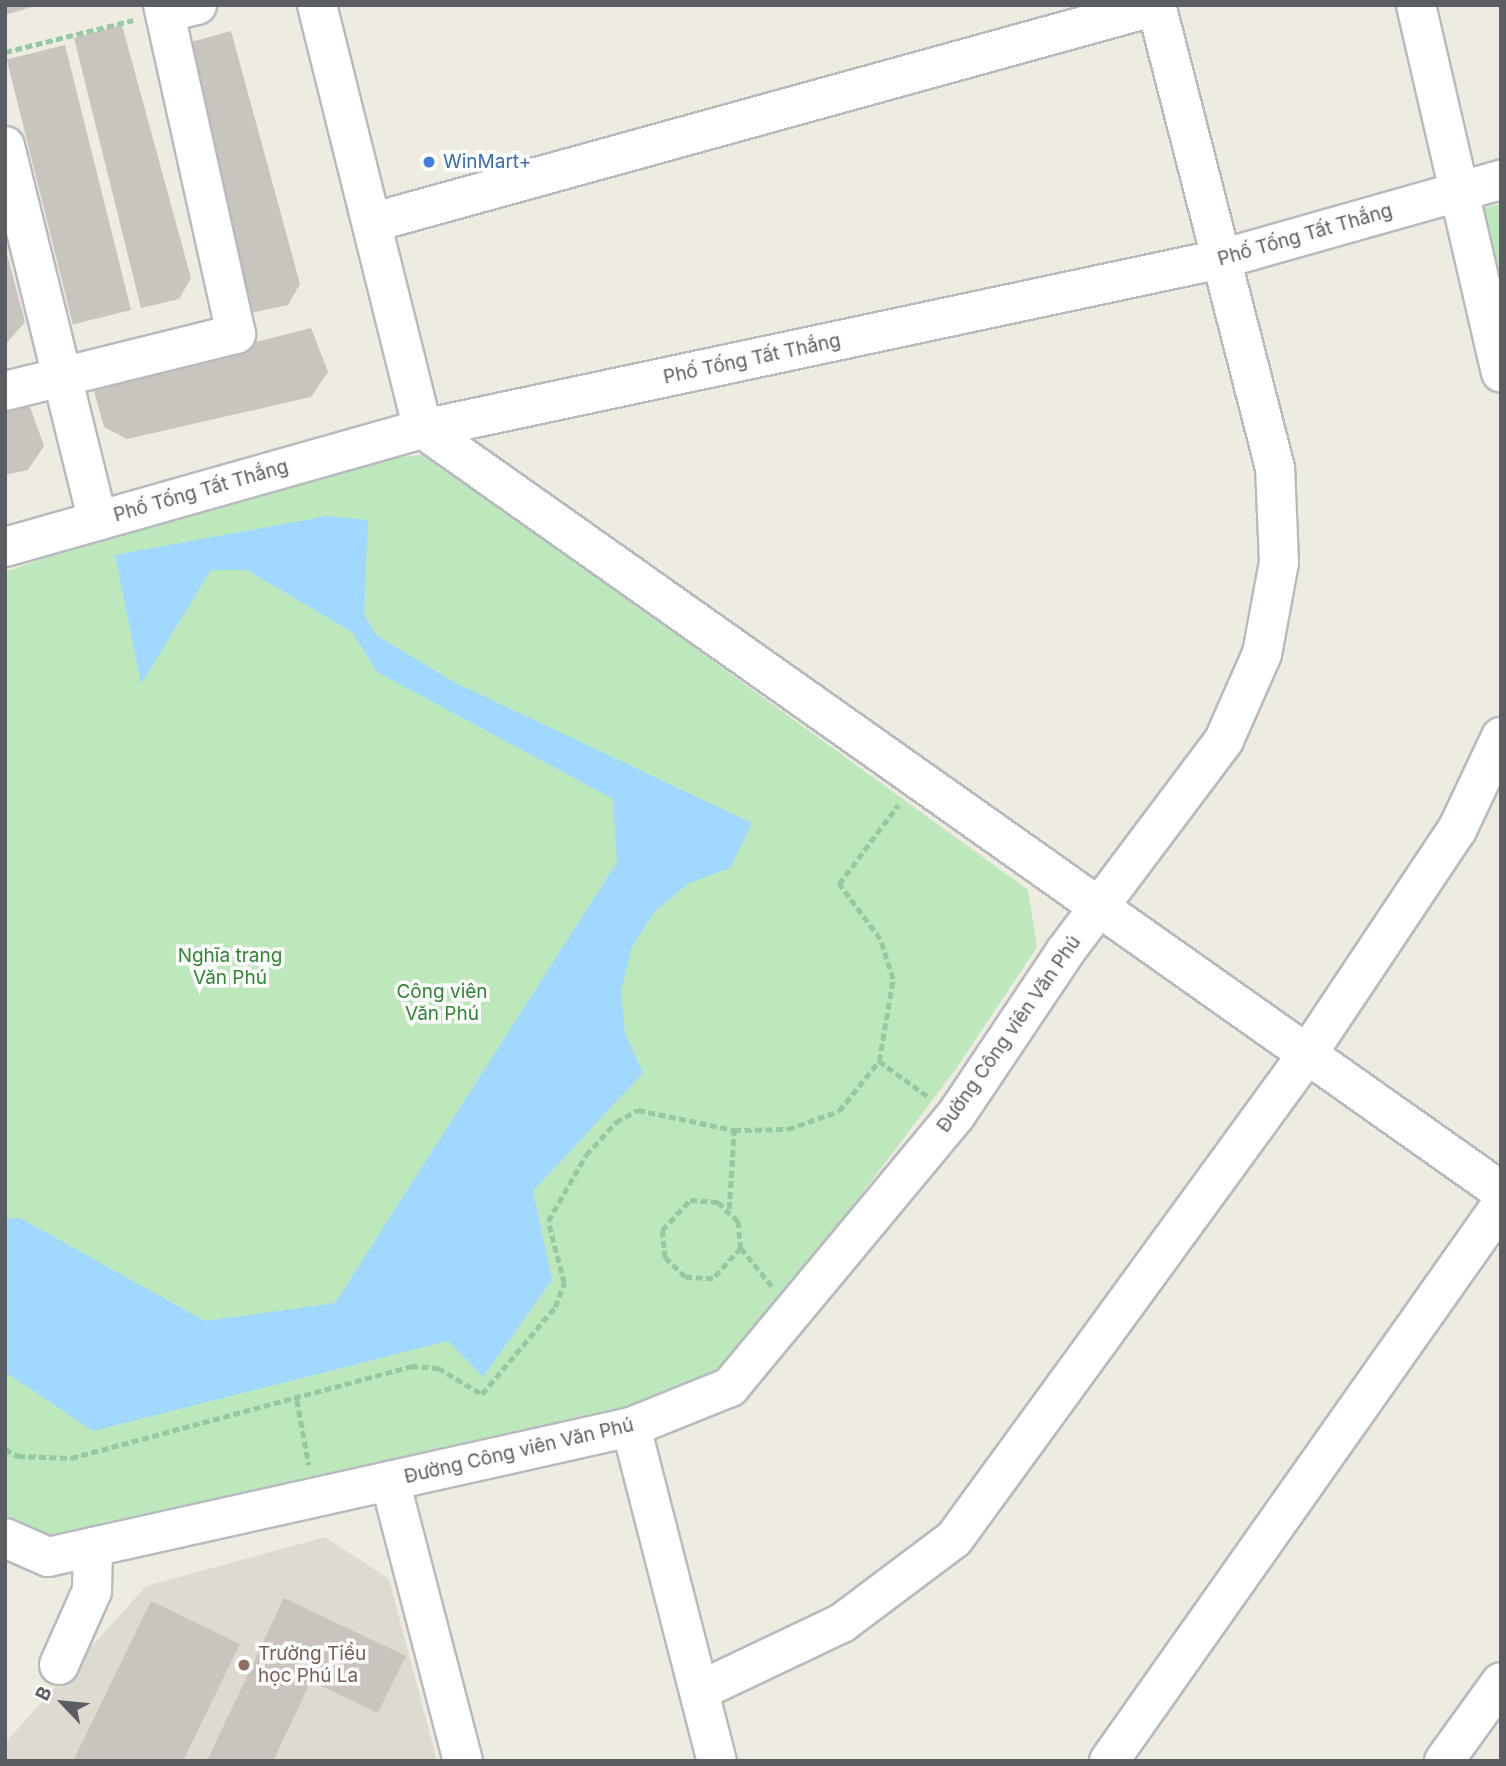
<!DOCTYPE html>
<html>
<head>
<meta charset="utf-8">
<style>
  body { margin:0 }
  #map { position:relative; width:1506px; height:1766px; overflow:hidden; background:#eeebe1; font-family:Inter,sans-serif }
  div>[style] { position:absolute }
  .education>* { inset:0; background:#dedad0 }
  .green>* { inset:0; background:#bde8bb }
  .water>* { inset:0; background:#a0d8ff }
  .building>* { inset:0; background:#c9c5be; transform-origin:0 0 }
  .path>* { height:4.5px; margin-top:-2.25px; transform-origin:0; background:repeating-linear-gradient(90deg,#94c9a2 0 7px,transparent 0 10.5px) }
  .roads { filter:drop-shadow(2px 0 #b7babf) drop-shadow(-2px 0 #b7babf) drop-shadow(0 2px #b7babf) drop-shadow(0 -2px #b7babf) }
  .minor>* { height:38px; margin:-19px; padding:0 19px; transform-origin:19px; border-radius:19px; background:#fff }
  .dots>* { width:19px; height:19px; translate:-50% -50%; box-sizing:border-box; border:4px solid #fff; border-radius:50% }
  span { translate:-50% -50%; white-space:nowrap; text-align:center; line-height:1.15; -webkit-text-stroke:7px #fff; paint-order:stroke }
  .shop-label { font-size:19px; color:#366cbe }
  .left { translate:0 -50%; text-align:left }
  .street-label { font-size:19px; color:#5a5e63 }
  .park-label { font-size:19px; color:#2e8630 }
  .education-label { font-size:19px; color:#785e54 }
  .frame { position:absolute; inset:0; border:7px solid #5a5e63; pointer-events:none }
  .north { position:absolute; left:28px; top:1668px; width:70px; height:70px; -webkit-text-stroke:5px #fff; paint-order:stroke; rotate:296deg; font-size:19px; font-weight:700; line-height:28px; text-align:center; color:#5a5e63 }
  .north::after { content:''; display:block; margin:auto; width:24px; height:32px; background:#5a5e63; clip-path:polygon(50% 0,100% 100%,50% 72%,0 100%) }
</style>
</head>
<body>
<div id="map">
  <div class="education">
    <i style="clip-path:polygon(325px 1537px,389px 1579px,437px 1761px,5px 1761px,5px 1743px,146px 1586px)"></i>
  </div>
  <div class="green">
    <i style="clip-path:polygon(1501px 204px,1501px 279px,1482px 208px)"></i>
    <i style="clip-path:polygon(428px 454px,1028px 890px,1037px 947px,955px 1070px,731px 1367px,633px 1407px,49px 1537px,5px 1518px,5px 572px,294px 470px)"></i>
  </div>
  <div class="water">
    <i style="clip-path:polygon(327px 516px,368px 520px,364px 614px,376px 635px,452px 681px,752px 823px,730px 868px,689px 883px,655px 911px,632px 947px,621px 990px,625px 1033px,643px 1073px,533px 1191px,552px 1280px,483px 1377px,448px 1341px,93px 1431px,5px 1372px,5px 1219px,20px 1218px,205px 1321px,335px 1303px,617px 862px,613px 799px,377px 672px,352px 632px,247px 570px,211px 570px,141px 684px,115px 555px)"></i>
  </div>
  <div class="building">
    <i style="clip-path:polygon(5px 5px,35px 5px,35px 6px,5px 15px)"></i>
    <i style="clip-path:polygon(122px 25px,191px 278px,179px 299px,141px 308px,74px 38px)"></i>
    <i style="clip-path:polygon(231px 31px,300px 284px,288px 305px,251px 313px,184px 44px)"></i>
    <i style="left:65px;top:45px;width:273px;height:60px;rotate:76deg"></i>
    <i style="clip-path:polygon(6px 250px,25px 322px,5px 345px,5px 251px)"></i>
    <i style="clip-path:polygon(311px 328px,328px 372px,311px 397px,127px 439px,104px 427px,92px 384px)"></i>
    <i style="clip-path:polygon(28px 401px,44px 446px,28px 470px,5px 475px,5px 407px)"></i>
    <i style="clip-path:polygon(284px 1598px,406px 1656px,378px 1713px,311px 1681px,273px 1761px,207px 1761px)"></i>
    <i style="clip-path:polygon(151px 1601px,240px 1644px,183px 1761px,73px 1761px)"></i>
  </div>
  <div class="path">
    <i style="left:5px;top:52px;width:132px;rotate:-14deg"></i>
    <i style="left:879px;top:1061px;width:83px;rotate:-80.3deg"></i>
    <i style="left:893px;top:979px;width:42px;rotate:-108deg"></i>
    <i style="left:880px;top:939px;width:69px;rotate:-126.7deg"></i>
    <i style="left:839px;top:884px;width:99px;rotate:-53.2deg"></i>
    <i style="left:729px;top:1209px;width:79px;rotate:-86.4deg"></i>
    <i style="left:741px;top:1248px;width:42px;rotate:132.1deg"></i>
    <i style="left:713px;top:1279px;width:28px;rotate:-176deg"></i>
    <i style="left:685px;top:1277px;width:28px;rotate:-136deg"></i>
    <i style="left:665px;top:1258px;width:28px;rotate:-96deg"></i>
    <i style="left:662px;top:1230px;width:41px;rotate:-47deg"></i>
    <i style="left:690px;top:1200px;width:28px;rotate:4deg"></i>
    <i style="left:718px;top:1202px;width:28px;rotate:44deg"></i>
    <i style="left:738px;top:1221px;width:27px;rotate:84deg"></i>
    <i style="left:741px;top:1248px;width:49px;rotate:50.8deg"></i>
    <i style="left:297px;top:1400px;width:66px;rotate:79.5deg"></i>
    <i style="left:5px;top:1449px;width:15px;rotate:28deg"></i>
    <i style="left:18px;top:1456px;width:53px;rotate:2.2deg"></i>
    <i style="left:71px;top:1458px;width:352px;rotate:-15.1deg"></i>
    <i style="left:411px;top:1366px;width:27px;rotate:4deg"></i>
    <i style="left:438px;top:1368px;width:51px;rotate:30.6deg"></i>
    <i style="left:482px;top:1394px;width:114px;rotate:-50deg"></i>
    <i style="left:555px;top:1307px;width:26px;rotate:-69deg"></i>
    <i style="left:564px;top:1283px;width:64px;rotate:-104.5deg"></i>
    <i style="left:548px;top:1221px;width:76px;rotate:-60.1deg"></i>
    <i style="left:586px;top:1155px;width:45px;rotate:-47.7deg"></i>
    <i style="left:616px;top:1122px;width:25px;rotate:-29deg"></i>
    <i style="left:638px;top:1110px;width:98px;rotate:11.8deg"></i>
    <i style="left:734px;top:1130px;width:54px;rotate:-1.1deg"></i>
    <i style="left:788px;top:1129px;width:54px;rotate:-19.4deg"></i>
    <i style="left:839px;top:1111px;width:64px;rotate:-51.3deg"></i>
    <i style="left:879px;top:1061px;width:62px;rotate:35.8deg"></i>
  </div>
  <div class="roads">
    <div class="minor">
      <i style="left:317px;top:5px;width:437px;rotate:76deg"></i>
      <i style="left:423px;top:429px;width:1320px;rotate:35.26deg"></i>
      <i style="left:1416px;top:5px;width:377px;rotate:77deg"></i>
      <i style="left:165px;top:13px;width:33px;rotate:-14deg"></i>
      <i style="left:5px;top:146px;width:386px;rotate:76.1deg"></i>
      <i style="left:374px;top:222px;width:811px;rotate:-15.44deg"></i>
      <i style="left:5px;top:391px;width:238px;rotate:-13.9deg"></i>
      <i style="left:236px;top:334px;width:337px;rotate:-102.5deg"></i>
      <i style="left:5px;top:547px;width:434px;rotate:-15.8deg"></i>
      <i style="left:423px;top:429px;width:816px;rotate:-12.03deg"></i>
      <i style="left:1221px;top:259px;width:291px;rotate:-15.8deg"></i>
      <i style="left:631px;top:1427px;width:345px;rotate:75.6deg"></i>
      <i style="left:390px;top:1481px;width:289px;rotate:75.4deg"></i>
      <i style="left:5px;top:1538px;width:47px;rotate:23.8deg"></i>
      <i style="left:48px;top:1557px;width:597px;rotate:-12.57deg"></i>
      <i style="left:631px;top:1427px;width:107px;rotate:-22deg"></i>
      <i style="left:730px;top:1387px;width:354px;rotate:-50.3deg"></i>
      <i style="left:956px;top:1115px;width:196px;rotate:-56.2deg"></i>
      <i style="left:1065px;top:952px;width:265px;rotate:-53.1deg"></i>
      <i style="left:1224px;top:740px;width:94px;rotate:-66.2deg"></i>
      <i style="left:1262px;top:654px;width:94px;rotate:-79.5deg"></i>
      <i style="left:1279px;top:562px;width:94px;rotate:-92.4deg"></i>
      <i style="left:1275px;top:468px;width:478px;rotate:-104.4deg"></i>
      <i style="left:59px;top:1665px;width:81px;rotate:-66deg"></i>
      <i style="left:92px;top:1591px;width:44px;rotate:-88.7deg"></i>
      <i style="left:701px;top:1690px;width:156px;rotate:-25.4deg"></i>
      <i style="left:842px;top:1623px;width:140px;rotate:-36.9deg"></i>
      <i style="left:954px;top:1539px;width:598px;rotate:-53.92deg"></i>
      <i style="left:1306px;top:1056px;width:272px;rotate:-56.3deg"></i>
      <i style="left:1457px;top:830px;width:103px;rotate:-64.7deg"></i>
      <i style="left:1109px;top:1761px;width:680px;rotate:-54.81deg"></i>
      <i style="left:1444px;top:1761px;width:97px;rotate:-54.2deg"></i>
    </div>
  </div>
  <div class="dots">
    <i style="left:429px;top:162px;background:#3f7fe0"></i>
    <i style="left:244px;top:1665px;background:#8d6e63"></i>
  </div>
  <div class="shop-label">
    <span class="left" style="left:443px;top:162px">WinMart+</span>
  </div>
  <div class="street-label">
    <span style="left:1305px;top:235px;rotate:-16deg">Phố Tống Tất Thắng</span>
    <span style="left:752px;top:359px;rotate:-12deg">Phố Tống Tất Thắng</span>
    <span style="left:201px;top:491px;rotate:-16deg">Phố Tống Tất Thắng</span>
    <span style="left:1009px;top:1034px;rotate:-55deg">Đường Công viên Văn Phú</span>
    <span style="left:519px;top:1451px;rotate:-13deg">Đường Công viên Văn Phú</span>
  </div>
  <div class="park-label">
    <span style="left:230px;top:967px">Nghĩa trang<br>Văn Phú</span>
    <span style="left:442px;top:1003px">Công viên<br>Văn Phú</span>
  </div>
  <div class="education-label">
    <span class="left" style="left:258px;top:1665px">Trường Tiểu<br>học Phú La</span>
  </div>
  <div class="frame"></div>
  <div class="north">B</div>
</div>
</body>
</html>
